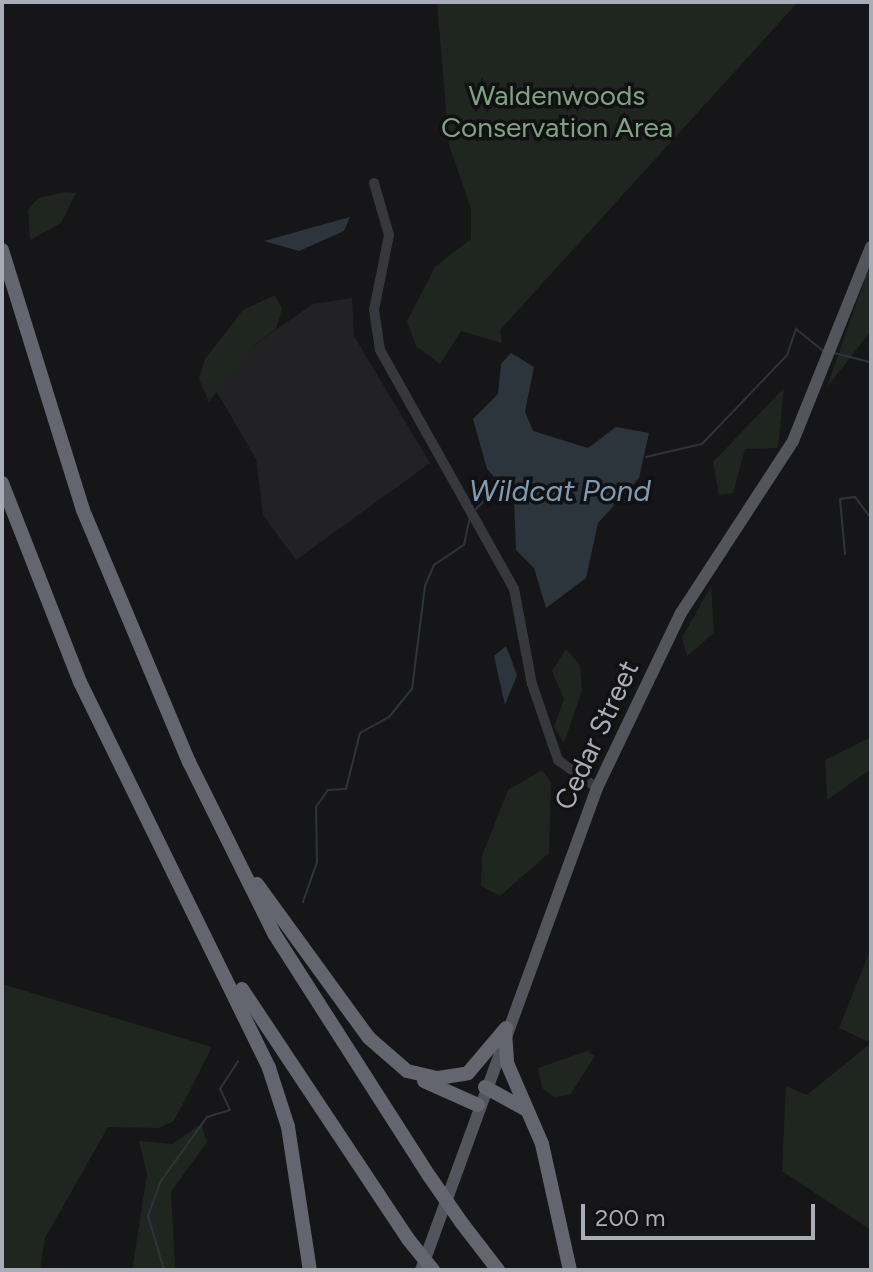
<!DOCTYPE html>
<html>
<head>
<meta charset="utf-8">
<style>
  body { margin:0 }
  #map { position:relative; width:873px; height:1272px; overflow:hidden; background:#161618; font-family:Figtree,sans-serif }
  div>[style] { position:absolute }
  .built>* { inset:0; background:#222225 }
  .green>* { inset:0; background:#1e261f }
  .water>* { inset:0; background:#2c353c }
  .stream>* { height:2px; margin:-1px; padding:0 1px; transform-origin:1px; border-radius:1px; background:#2c353c }
  .minor>* { height:10px; margin:-5px; padding:0 5px; transform-origin:5px; border-radius:5px; background:#37383d }
  .major>* { height:12px; margin:-6px; padding:0 6px; transform-origin:6px; border-radius:6px; background:#53555c }
  .highway>* { height:14px; margin:-7px; padding:0 7px; transform-origin:7px; border-radius:7px; background:#63666e }
  .highway-bridge>* { height:14px; margin:-7px; padding:0 7px; transform-origin:7px; border-radius:7px; background:#63666e }
  span { translate:-50% -50%; white-space:nowrap; text-align:center; line-height:1.15; -webkit-text-stroke:7px #111113; paint-order:stroke }
  .park-label { font-size:28px; color:#7fa381 }
  .street-label { font-size:28px; color:#a8adb8 }
  .water-label { font-size:30px; color:#7f9bb3; font-style:italic }
  .frame { position:absolute; inset:0; border:4px solid #a8adb8; pointer-events:none }
  .scale { position:absolute; left:581px; top:1204px; width:234px; height:36px; box-sizing:border-box; border:4px solid #a8adb8; border-top:0; padding-left:10px; font-size:24px; line-height:28px; white-space:nowrap; color:#a8adb8; -webkit-text-stroke:6px #111113; paint-order:stroke }
</style>
</head>
<body>
<div id="map">
  <div class="built">
    <i style="clip-path:polygon(352px 298px,354px 336px,430px 463px,296px 560px,263px 515px,256px 459px,208px 377px,313px 304px)"></i>
  </div>
  <div class="green">
    <i style="clip-path:polygon(437px 2px,798px 2px,500px 330px,502px 343px,461px 331px,440px 364px,416px 346px,407px 321px,435px 267px,471px 239px,471px 209px,449px 145px)"></i>
    <i style="clip-path:polygon(65px 192px,76px 193px,61px 223px,30px 240px,28px 210px,38px 198px)"></i>
    <i style="clip-path:polygon(871px 267px,871px 331px,827px 387px,868px 270px)"></i>
    <i style="clip-path:polygon(275px 295px,282px 309px,276px 329px,251px 347px,209px 402px,199px 379px,205px 359px,243px 310px)"></i>
    <i style="clip-path:polygon(784px 388px,778px 448px,745px 449px,733px 493px,719px 495px,713px 462px)"></i>
    <i style="clip-path:polygon(711px 586px,714px 633px,687px 656px,682px 638px)"></i>
    <i style="clip-path:polygon(566px 649px,580px 665px,582px 690px,564px 743px,554px 727px,564px 699px,552px 671px)"></i>
    <i style="clip-path:polygon(871px 737px,871px 769px,827px 800px,825px 760px)"></i>
    <i style="clip-path:polygon(542px 770px,551px 782px,549px 853px,500px 896px,481px 886px,482px 856px,508px 790px)"></i>
    <i style="clip-path:polygon(871px 948px,871px 1230px,782px 1171px,786px 1086px,807px 1095px,871px 1043px,839px 1028px)"></i>
    <i style="clip-path:polygon(2px 984px,212px 1047px,174px 1121px,159px 1128px,108px 1127px,45px 1238px,40px 1270px,2px 1270px)"></i>
    <i style="clip-path:polygon(587px 1051px,595px 1056px,570px 1095px,554px 1097px,542px 1088px,538px 1068px)"></i>
    <i style="clip-path:polygon(201px 1124px,207px 1142px,171px 1192px,175px 1270px,132px 1270px,147px 1174px,139px 1141px,172px 1144px)"></i>
  </div>
  <div class="water">
    <i style="clip-path:polygon(350px 217px,344px 231px,299px 251px,264px 241px)"></i>
    <i style="clip-path:polygon(511px 353px,534px 367px,525px 412px,533px 431px,588px 448px,616px 427px,649px 433px,639px 478px,598px 523px,586px 578px,546px 608px,534px 568px,516px 550px,514px 499px,487px 469px,473px 419px,498px 394px,501px 364px)"></i>
    <i style="clip-path:polygon(506px 646px,517px 675px,505px 705px,494px 656px)"></i>
  </div>
  <div class="stream">
    <i style="left:834px;top:353px;width:38px;rotate:14deg"></i>
    <i style="left:646px;top:457px;width:57px;rotate:-13.1deg"></i>
    <i style="left:702px;top:444px;width:123px;rotate:-46.3deg"></i>
    <i style="left:787px;top:355px;width:28px;rotate:-71deg"></i>
    <i style="left:796px;top:329px;width:35px;rotate:39deg"></i>
    <i style="left:476px;top:509px;width:37px;rotate:-45deg"></i>
    <i style="left:845px;top:554px;width:55px;rotate:-95.2deg"></i>
    <i style="left:840px;top:499px;width:15px;rotate:-8deg"></i>
    <i style="left:855px;top:497px;width:26px;rotate:53deg"></i>
    <i style="left:303px;top:902px;width:42px;rotate:-70.7deg"></i>
    <i style="left:317px;top:862px;width:55px;rotate:-91deg"></i>
    <i style="left:316px;top:807px;width:21px;rotate:-55deg"></i>
    <i style="left:328px;top:790px;width:18px;rotate:-3deg"></i>
    <i style="left:346px;top:789px;width:58px;rotate:-76deg"></i>
    <i style="left:360px;top:733px;width:33px;rotate:-29deg"></i>
    <i style="left:389px;top:717px;width:36px;rotate:-51deg"></i>
    <i style="left:412px;top:689px;width:104px;rotate:-82.8deg"></i>
    <i style="left:425px;top:586px;width:23px;rotate:-67deg"></i>
    <i style="left:434px;top:565px;width:36px;rotate:-34deg"></i>
    <i style="left:464px;top:545px;width:29px;rotate:-78deg"></i>
    <i style="left:164px;top:1270px;width:56px;rotate:-106.5deg"></i>
    <i style="left:148px;top:1216px;width:37px;rotate:-70deg"></i>
    <i style="left:161px;top:1181px;width:79px;rotate:-54.3deg"></i>
    <i style="left:207px;top:1117px;width:24px;rotate:-17deg"></i>
    <i style="left:230px;top:1110px;width:23px;rotate:-115deg"></i>
    <i style="left:220px;top:1089px;width:33px;rotate:-57deg"></i>
  </div>
  <div class="minor">
    <i style="left:374px;top:183px;width:54px;rotate:73.9deg"></i>
    <i style="left:389px;top:235px;width:76px;rotate:101.3deg"></i>
    <i style="left:374px;top:310px;width:40px;rotate:81.5deg"></i>
    <i style="left:380px;top:350px;width:274px;rotate:60.7deg"></i>
    <i style="left:514px;top:589px;width:97px;rotate:79.3deg"></i>
    <i style="left:532px;top:684px;width:80px;rotate:71.1deg"></i>
    <i style="left:558px;top:760px;width:48px;rotate:35.7deg"></i>
  </div>
  <div class="major">
    <i style="left:421px;top:1270px;width:513px;rotate:-69.94deg"></i>
    <i style="left:597px;top:788px;width:194px;rotate:-64.4deg"></i>
    <i style="left:681px;top:613px;width:205px;rotate:-56.9deg"></i>
    <i style="left:793px;top:441px;width:209px;rotate:-68.1deg"></i>
  </div>
  <div class="highway">
    <i style="left:2px;top:250px;width:272px;rotate:72.7deg"></i>
    <i style="left:83px;top:510px;width:273px;rotate:67.2deg"></i>
    <i style="left:189px;top:762px;width:193px;rotate:63.6deg"></i>
    <i style="left:275px;top:935px;width:287px;rotate:57.4deg"></i>
    <i style="left:2px;top:483px;width:214px;rotate:68.6deg"></i>
    <i style="left:80px;top:682px;width:430px;rotate:63.9deg"></i>
    <i style="left:269px;top:1068px;width:62px;rotate:72.1deg"></i>
    <i style="left:288px;top:1127px;width:145px;rotate:81.3deg"></i>
    <i style="left:257px;top:884px;width:190px;rotate:54deg"></i>
    <i style="left:369px;top:1038px;width:50px;rotate:41deg"></i>
    <i style="left:407px;top:1071px;width:32px;rotate:13deg"></i>
    <i style="left:438px;top:1078px;width:30px;rotate:-9deg"></i>
    <i style="left:468px;top:1073px;width:59px;rotate:-49.8deg"></i>
    <i style="left:242px;top:989px;width:300px;rotate:56.4deg"></i>
    <i style="left:505px;top:1032px;width:31px;rotate:86deg"></i>
    <i style="left:507px;top:1063px;width:88px;rotate:66.6deg"></i>
    <i style="left:542px;top:1144px;width:129px;rotate:77.5deg"></i>
    <i style="left:424px;top:1081px;width:59px;rotate:24deg"></i>
    <i style="left:485px;top:1087px;width:46px;rotate:28.8deg"></i>
    <i style="left:461px;top:1222px;width:61px;rotate:52.4deg"></i>
  </div>
  <div class="highway-bridge">
    <i style="left:430px;top:1177px;width:55px;rotate:55.4deg"></i>
    <i style="left:408px;top:1239px;width:40px;rotate:51deg"></i>
  </div>
  <div class="park-label">
    <span style="left:557px;top:111px">Waldenwoods<br>Conservation Area</span>
  </div>
  <div class="street-label">
    <span style="left:596px;top:735px;rotate:-65deg">Cedar Street</span>
  </div>
  <div class="water-label">
    <span style="left:560px;top:491px">Wildcat Pond</span>
  </div>
  <div class="frame"></div>
  <div class="scale">200 m</div>
</div>
</body>
</html>
